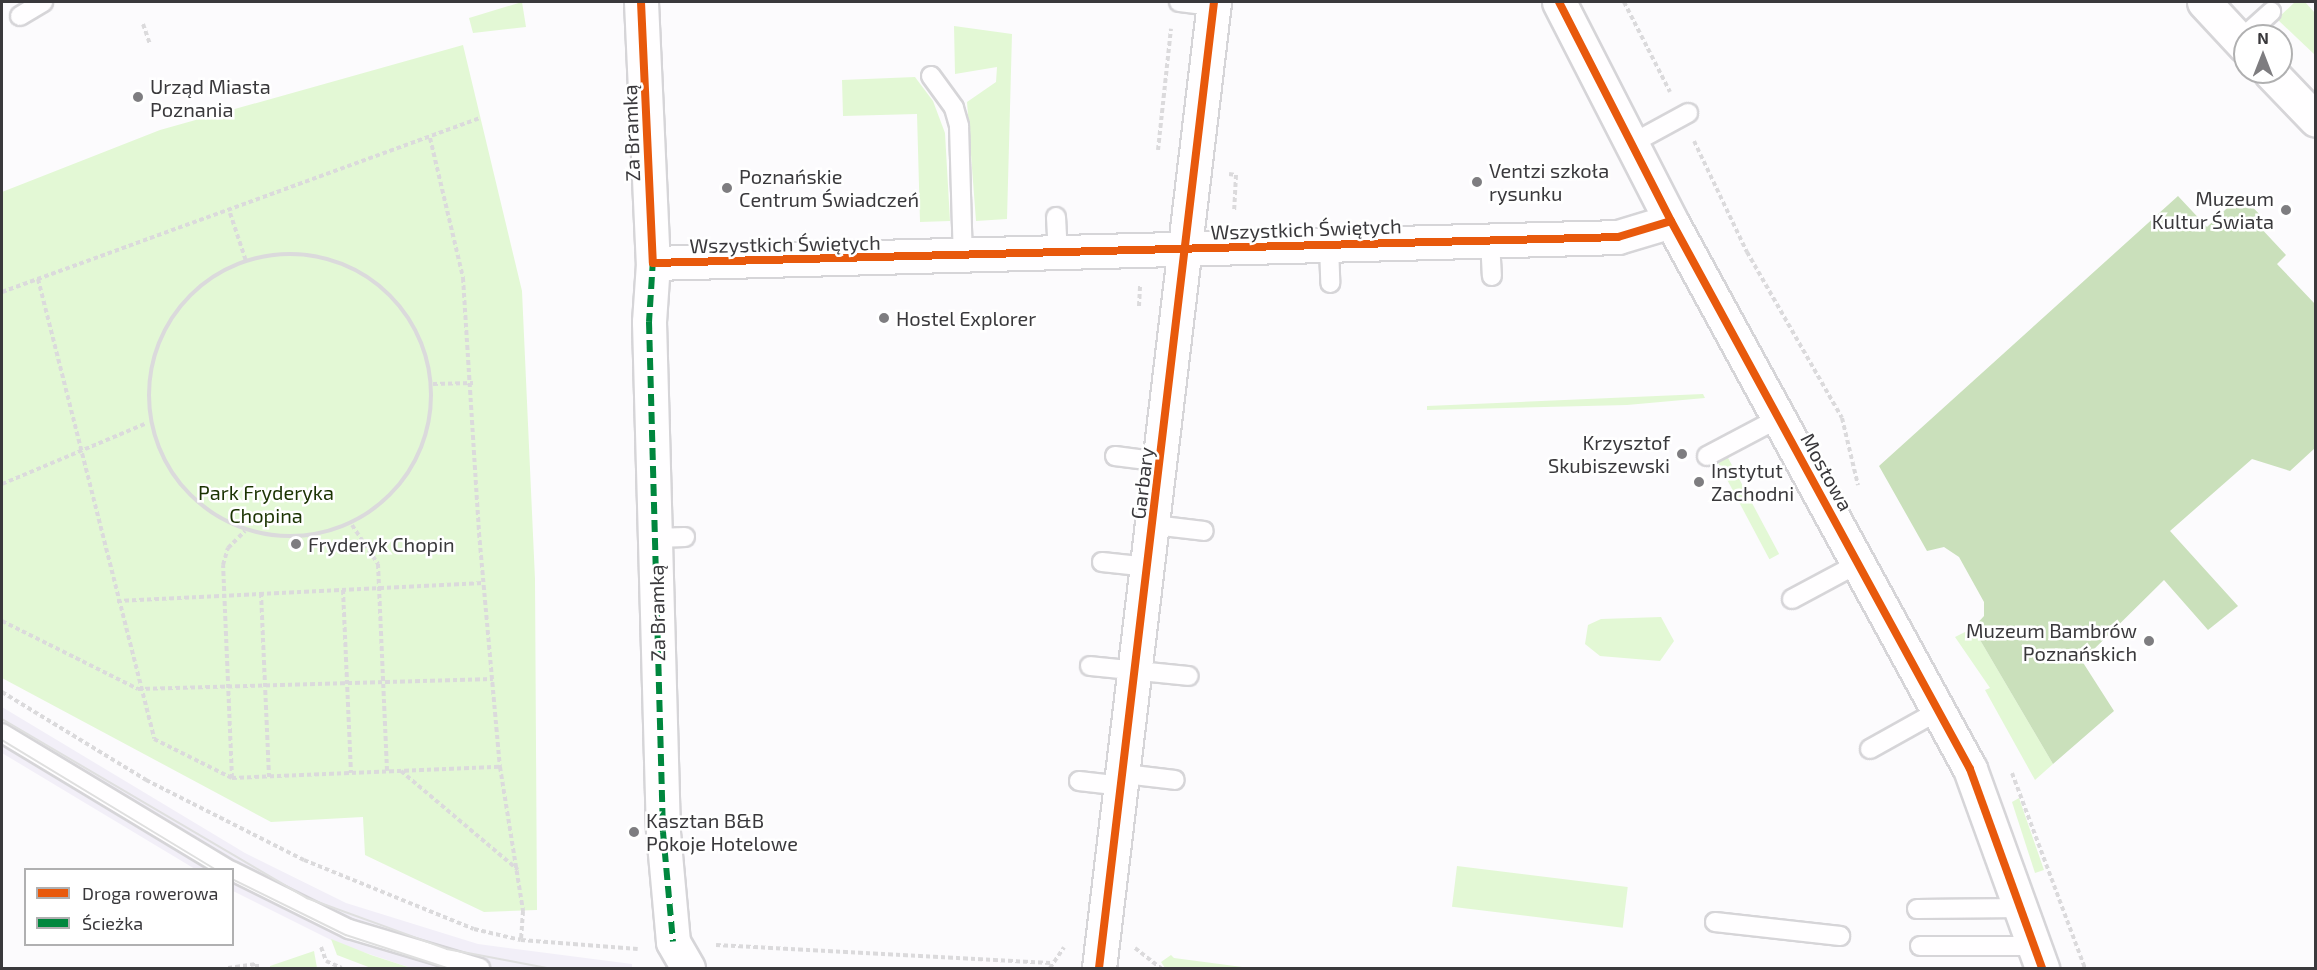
<!DOCTYPE html>
<html>
<head>
<meta charset="utf-8">
<style>
  body { margin:0 }
  #map { position:relative; width:2317px; height:970px; overflow:hidden; background:#fcfbfd; font-family:"Exo 2",sans-serif }
  div>[style] { position:absolute }
  .built>* { inset:0; background:#f2eff8 }
  .green>* { inset:0; background:#e3f8d5; transform-origin:0 0 }
  .forest>* { inset:0; background:#cae0bb }
  .path>* { height:4px; margin-top:-2px; transform-origin:0; background:repeating-linear-gradient(90deg,#dbdadc 0 4.5px,transparent 0 7.5px) }
  .path>.ring { margin:-2px; padding:0; box-sizing:content-box; background:none; border:4px solid #dbdadc; border-radius:50% }
  .roads { filter:drop-shadow(2px 0 #d6d5d8) drop-shadow(-2px 0 #d6d5d8) drop-shadow(0 2px #d6d5d8) drop-shadow(0 -2px #d6d5d8) }
  .service>* { height:18px; margin:-9px; padding:0 9px; transform-origin:9px; border-radius:9px; background:#fffeff }
  .minor>* { height:33px; margin:-16.5px; padding:0 16.5px; transform-origin:16.5px; border-radius:16.5px; background:#fffeff }
  .tertiary>* { height:33px; margin:-16.5px; padding:0 16.5px; transform-origin:16.5px; border-radius:16.5px; background:#fffeff }
  .tram>* { height:1.5px; margin:-0.75px; padding:0 0.75px; transform-origin:0.75px; border-radius:0.75px; background:#dfdfdf }
  .quiet>* { height:6px; margin-top:-3px; transform-origin:0; background:repeating-linear-gradient(90deg,#00873e 0 12px,transparent 0 18px) }
  .cycleway>* { height:8px; margin:-4px; padding:0 4px; transform-origin:4px; border-radius:4px; background:#e8590c }
  .dots>* { width:16px; height:16px; translate:-50% -50%; box-sizing:border-box; border:3px solid #fff; border-radius:50% }
  span { translate:-50% -50%; white-space:nowrap; text-align:center; line-height:1.15; -webkit-text-stroke:5px #fff; paint-order:stroke }
  .poi-label { font-size:20px; color:#3a393c }
  .left { translate:0 -50%; text-align:left }
  .right { translate:-100% -50%; text-align:right }
  .street-label { font-size:20px; color:#3a393c }
  .park-label { font-size:20px; color:#1b3302 }
  .frame { position:absolute; inset:0; border:3px solid #3a393c; pointer-events:none }
  .legend { position:absolute; left:24px; top:868px; width:210px; height:78px; box-sizing:border-box; background:#fff; border:2px solid #b0b0b1; margin:0; padding:8px 10px; list-style:none; font-size:18px; color:#3a393c }
  .legend li { display:flex; align-items:center; gap:12px; height:30px }
  .legend b { width:30px; border:2px solid #b0b0b1 }
  .north { position:absolute; left:2233px; top:24px; width:60px; height:60px; box-sizing:border-box; background:#fff; border:2px solid #b0b0b1; border-radius:50%; rotate:0deg; font-size:16px; font-weight:700; line-height:24px; text-align:center; color:#3a393c }
  .north::after { content:''; display:block; margin:auto; width:21px; height:27px; background:#7e7d80; clip-path:polygon(50% 0,100% 100%,50% 72%,0 100%) }
</style>
</head>
<body>
<div id="map">
  <div class="built">
    <i style="clip-path:polygon(2px 707px,245px 853px,346px 903px,478px 944px,632px 964px,632px 968px,411px 968px,339px 944px,233px 891px,232px 870px,195px 869px,2px 753px)"></i>
  </div>
  <div class="green">
    <i style="clip-path:polygon(522px 2px,526px 27px,473px 33px,469px 18px)"></i>
    <i style="clip-path:polygon(2295px 2px,2305px 2px,2315px 13px,2315px 55px,2277px 19px)"></i>
    <i style="clip-path:polygon(954px 26px,1012px 34px,1007px 219px,976px 221px,967px 102px,996px 82px,997px 67px,955px 74px)"></i>
    <i style="clip-path:polygon(463px 45px,522px 291px,535px 579px,537px 910px,484px 912px,365px 855px,363px 817px,271px 822px,2px 678px,2px 192px,160px 130px)"></i>
    <i style="clip-path:polygon(915px 77px,933px 101px,945px 133px,950px 221px,920px 222px,917px 114px,843px 116px,842px 80px)"></i>
    <i style="clip-path:polygon(1703px 394px,1705px 398px,1627px 405px,1427px 410px,1427px 406px)"></i>
    <i style="left:1727px;top:456px;width:111px;height:11px;rotate:62deg"></i>
    <i style="clip-path:polygon(1661px 617px,1674px 641px,1660px 661px,1600px 656px,1585px 644px,1588px 625px,1601px 619px)"></i>
    <i style="clip-path:polygon(1973px 628px,2053px 764px,2035px 780px,1985px 690px,1990px 688px,1955px 637px)"></i>
    <i style="clip-path:polygon(2019px 798px,2044px 870px,2035px 873px,2012px 802px)"></i>
    <i style="left:1457px;top:866px;width:172px;height:41px;rotate:7deg"></i>
    <i style="clip-path:polygon(331px 939px,371px 955px,411px 968px,371px 968px,337px 955px)"></i>
    <i style="clip-path:polygon(314px 951px,317px 968px,270px 968px,270px 966px)"></i>
    <i style="clip-path:polygon(1171px 955px,1174px 958px,1250px 968px,1165px 968px,1161px 962px)"></i>
  </div>
  <div class="forest">
    <i style="clip-path:polygon(2241px 195px,2264px 219px,2258px 225px,2286px 255px,2277px 264px,2315px 304px,2315px 448px,2290px 471px,2252px 459px,2170px 531px,2238px 606px,2208px 630px,2164px 580px,2082px 661px,2114px 711px,2053px 764px,1973px 628px,1984px 616px,1984px 602px,1959px 557px,1944px 547px,1927px 551px,1879px 466px,2178px 196px,2207px 227px)"></i>
  </div>
  <div class="path">
    <i style="left:1624px;top:2px;width:101px;rotate:62.9deg"></i>
    <i style="left:143px;top:24px;width:21px;rotate:71deg"></i>
    <i style="left:430px;top:138px;width:144px;rotate:76.7deg"></i>
    <i style="left:463px;top:278px;width:256px;rotate:86.4deg"></i>
    <i style="left:479px;top:533px;width:235px;rotate:84.9deg"></i>
    <i style="left:500px;top:767px;width:146px;rotate:80.9deg"></i>
    <i style="left:523px;top:911px;width:29px;rotate:94deg"></i>
    <i style="left:1694px;top:141px;width:123px;rotate:64.5deg"></i>
    <i style="left:1747px;top:252px;width:191px;rotate:60.2deg"></i>
    <i style="left:1842px;top:418px;width:69px;rotate:76.6deg"></i>
    <i style="left:1158px;top:150px;width:122px;rotate:-83.9deg"></i>
    <i style="left:1229px;top:174px;width:7px;rotate:8deg"></i>
    <i style="left:1236px;top:175px;width:36px;rotate:93deg"></i>
    <i style="left:230px;top:213px;width:51px;rotate:71.6deg"></i>
    <i class="ring" style="left:149px;top:254px;width:278px;height:278px"></i>
    <i style="left:38px;top:279px;width:474px;rotate:75.8deg"></i>
    <i style="left:154px;top:739px;width:87px;rotate:26.6deg"></i>
    <i style="left:232px;top:778px;width:268px;rotate:-2.4deg"></i>
    <i style="left:2px;top:292px;width:509px;rotate:-20deg"></i>
    <i style="left:1139px;top:306px;width:22px;rotate:-87deg"></i>
    <i style="left:433px;top:384px;width:40px;rotate:-1.4deg"></i>
    <i style="left:2px;top:484px;width:157px;rotate:-22.8deg"></i>
    <i style="left:352px;top:525px;width:47px;rotate:56.3deg"></i>
    <i style="left:378px;top:564px;width:207px;rotate:87.5deg"></i>
    <i style="left:343px;top:590px;width:183px;rotate:87.5deg"></i>
    <i style="left:261px;top:593px;width:184px;rotate:87.5deg"></i>
    <i style="left:117px;top:601px;width:367px;rotate:-2.8deg"></i>
    <i style="left:2px;top:621px;width:152px;rotate:26.6deg"></i>
    <i style="left:138px;top:689px;width:355px;rotate:-1.6deg"></i>
    <i style="left:2px;top:692px;width:169px;rotate:31.4deg"></i>
    <i style="left:146px;top:780px;width:177px;rotate:26.9deg"></i>
    <i style="left:304px;top:860px;width:183px;rotate:22.1deg"></i>
    <i style="left:474px;top:929px;width:48px;rotate:13.2deg"></i>
    <i style="left:521px;top:940px;width:117px;rotate:4.4deg"></i>
    <i style="left:401px;top:771px;width:153px;rotate:40.2deg"></i>
    <i style="left:2012px;top:773px;width:208px;rotate:69.5deg"></i>
    <i style="left:232px;top:778px;width:213px;rotate:-92.4deg"></i>
    <i style="left:223px;top:565px;width:18px;rotate:-74deg"></i>
    <i style="left:228px;top:548px;width:24px;rotate:-45deg"></i>
    <i style="left:716px;top:945px;width:335px;rotate:3.1deg"></i>
    <i style="left:321px;top:947px;width:15px;rotate:70deg"></i>
    <i style="left:326px;top:961px;width:17px;rotate:24deg"></i>
    <i style="left:1135px;top:948px;width:33px;rotate:38deg"></i>
    <i style="left:228px;top:968px;width:29px;rotate:-8deg"></i>
    <i style="left:257px;top:964px;width:4px;rotate:90deg"></i>
    <i style="left:1050px;top:968px;width:25px;rotate:-56deg"></i>
  </div>
  <div class="roads">
    <div class="service">
      <i style="left:1179px;top:2px;width:34px;rotate:7deg"></i>
      <i style="left:20px;top:16px;width:27px;rotate:-31deg"></i>
      <i style="left:2240px;top:40px;width:42px;rotate:-42.1deg"></i>
      <i style="left:931px;top:76px;width:39px;rotate:54deg"></i>
      <i style="left:954px;top:108px;width:19px;rotate:74deg"></i>
      <i style="left:959px;top:126px;width:132px;rotate:88.3deg"></i>
      <i style="left:1631px;top:144px;width:65px;rotate:-28.5deg"></i>
      <i style="left:1056px;top:217px;width:38px;rotate:87deg"></i>
      <i style="left:1490px;top:240px;width:36px;rotate:87deg"></i>
      <i style="left:1329px;top:245px;width:38px;rotate:88deg"></i>
      <i style="left:1115px;top:456px;width:46px;rotate:7.4deg"></i>
      <i style="left:1707px;top:456px;width:81px;rotate:-27.8deg"></i>
      <i style="left:1154px;top:525px;width:50px;rotate:6.8deg"></i>
      <i style="left:655px;top:538px;width:30px;rotate:-2deg"></i>
      <i style="left:1102px;top:562px;width:47px;rotate:6.1deg"></i>
      <i style="left:1792px;top:599px;width:76px;rotate:-28.2deg"></i>
      <i style="left:1090px;top:666px;width:99px;rotate:5.8deg"></i>
      <i style="left:2px;top:733px;width:265px;rotate:31.1deg"></i>
      <i style="left:1870px;top:749px;width:80px;rotate:-29.1deg"></i>
      <i style="left:1125px;top:774px;width:50px;rotate:6.8deg"></i>
      <i style="left:1079px;top:781px;width:44px;rotate:6.5deg"></i>
      <i style="left:232px;top:871px;width:131px;rotate:26.4deg"></i>
      <i style="left:349px;top:929px;width:137px;rotate:16.6deg"></i>
      <i style="left:1917px;top:909px;width:105px;rotate:-0.5deg"></i>
      <i style="left:1715px;top:922px;width:126px;rotate:6.4deg"></i>
      <i style="left:1920px;top:946px;width:115px"></i>
    </div>
    <div class="minor">
      <i style="left:641px;top:2px;width:261px;rotate:87.4deg"></i>
      <i style="left:653px;top:263px;width:59px;rotate:93.9deg"></i>
      <i style="left:649px;top:322px;width:510px;rotate:88.43deg"></i>
      <i style="left:663px;top:832px;width:110px;rotate:84.8deg"></i>
      <i style="left:673px;top:942px;width:30px;rotate:60deg"></i>
      <i style="left:2204px;top:2px;width:60px;rotate:47deg"></i>
      <i style="left:2270px;top:72px;width:66px;rotate:46.2deg"></i>
      <i style="left:653px;top:263px;width:965px;rotate:-1.54deg"></i>
      <i style="left:1618px;top:237px;width:55px;rotate:-16.8deg"></i>
    </div>
    <div class="tertiary">
      <i style="left:1559px;top:2px;width:246px;rotate:62.9deg"></i>
      <i style="left:1671px;top:221px;width:624px;rotate:61.38deg"></i>
      <i style="left:1970px;top:769px;width:212px;rotate:70.1deg"></i>
      <i style="left:1099px;top:968px;width:973px;rotate:-83.21deg"></i>
    </div>
  </div>
  <div class="tram">
    <i style="left:2px;top:719px;width:354px;rotate:30.4deg"></i>
    <i style="left:307px;top:898px;width:149px;rotate:20deg"></i>
    <i style="left:447px;top:949px;width:103px;rotate:10.7deg"></i>
    <i style="left:2px;top:740px;width:251px;rotate:31.2deg"></i>
    <i style="left:232px;top:879px;width:127px;rotate:26.2deg"></i>
    <i style="left:346px;top:935px;width:106px;rotate:18.1deg"></i>
  </div>
  <div class="quiet">
    <i style="left:653px;top:259px;width:63px;rotate:93.6deg"></i>
    <i style="left:649px;top:322px;width:510px;rotate:88.43deg"></i>
    <i style="left:663px;top:832px;width:110px;rotate:84.8deg"></i>
  </div>
  <div class="cycleway">
    <i style="left:641px;top:2px;width:261px;rotate:87.4deg"></i>
    <i style="left:653px;top:263px;width:965px;rotate:-1.54deg"></i>
    <i style="left:1618px;top:237px;width:55px;rotate:-16.8deg"></i>
    <i style="left:1559px;top:2px;width:246px;rotate:62.9deg"></i>
    <i style="left:1671px;top:221px;width:624px;rotate:61.38deg"></i>
    <i style="left:1970px;top:769px;width:212px;rotate:70.1deg"></i>
    <i style="left:1099px;top:968px;width:973px;rotate:-83.21deg"></i>
  </div>
  <div class="dots">
    <i style="left:138px;top:97px;background:#7e7d80"></i>
    <i style="left:1477px;top:182px;background:#7e7d80"></i>
    <i style="left:727px;top:188px;background:#7e7d80"></i>
    <i style="left:2286px;top:210px;background:#7e7d80"></i>
    <i style="left:884px;top:318px;background:#7e7d80"></i>
    <i style="left:1682px;top:454px;background:#7e7d80"></i>
    <i style="left:1699px;top:482px;background:#7e7d80"></i>
    <i style="left:296px;top:544px;background:#7e7d80"></i>
    <i style="left:2149px;top:641px;background:#7e7d80"></i>
    <i style="left:634px;top:832px;background:#7e7d80"></i>
  </div>
  <div class="poi-label">
    <span class="left" style="left:150px;top:98px">Urząd Miasta<br>Poznania</span>
    <span class="left" style="left:1489px;top:182px">Ventzi szkoła<br>rysunku</span>
    <span class="left" style="left:739px;top:188px">Poznańskie<br>Centrum Świadczeń</span>
    <span class="right" style="left:2274px;top:210px">Muzeum<br>Kultur Świata</span>
    <span class="left" style="left:896px;top:318px">Hostel Explorer</span>
    <span class="right" style="left:1670px;top:454px">Krzysztof<br>Skubiszewski</span>
    <span class="left" style="left:1711px;top:482px">Instytut<br>Zachodni</span>
    <span class="left" style="left:308px;top:544px">Fryderyk Chopin</span>
    <span class="right" style="left:2137px;top:642px">Muzeum Bambrów<br>Poznańskich</span>
    <span class="left" style="left:646px;top:832px">Kasztan B&amp;B<br>Pokoje Hotelowe</span>
  </div>
  <div class="street-label">
    <span style="left:631px;top:133px;rotate:-92deg">Za Bramką</span>
    <span style="left:1306px;top:229px;rotate:-2deg">Wszystkich Świętych</span>
    <span style="left:785px;top:244px;rotate:-1deg">Wszystkich Świętych</span>
    <span style="left:1827px;top:472px;rotate:61deg">Mostowa</span>
    <span style="left:1142px;top:483px;rotate:-83deg">Garbary</span>
    <span style="left:657px;top:613px;rotate:-91deg">Za Bramką</span>
  </div>
  <div class="park-label">
    <span style="left:266px;top:504px">Park Fryderyka<br>Chopina</span>
  </div>
  <div class="frame"></div>
  <ul class="legend">
  <li><b style="height:8px;background:#e8590c"></b>Droga rowerowa</li>
  <li><b style="height:8px;background:#00873e"></b>Ścieżka</li>
  </ul>
  <div class="north">N</div>
</div>
</body>
</html>
